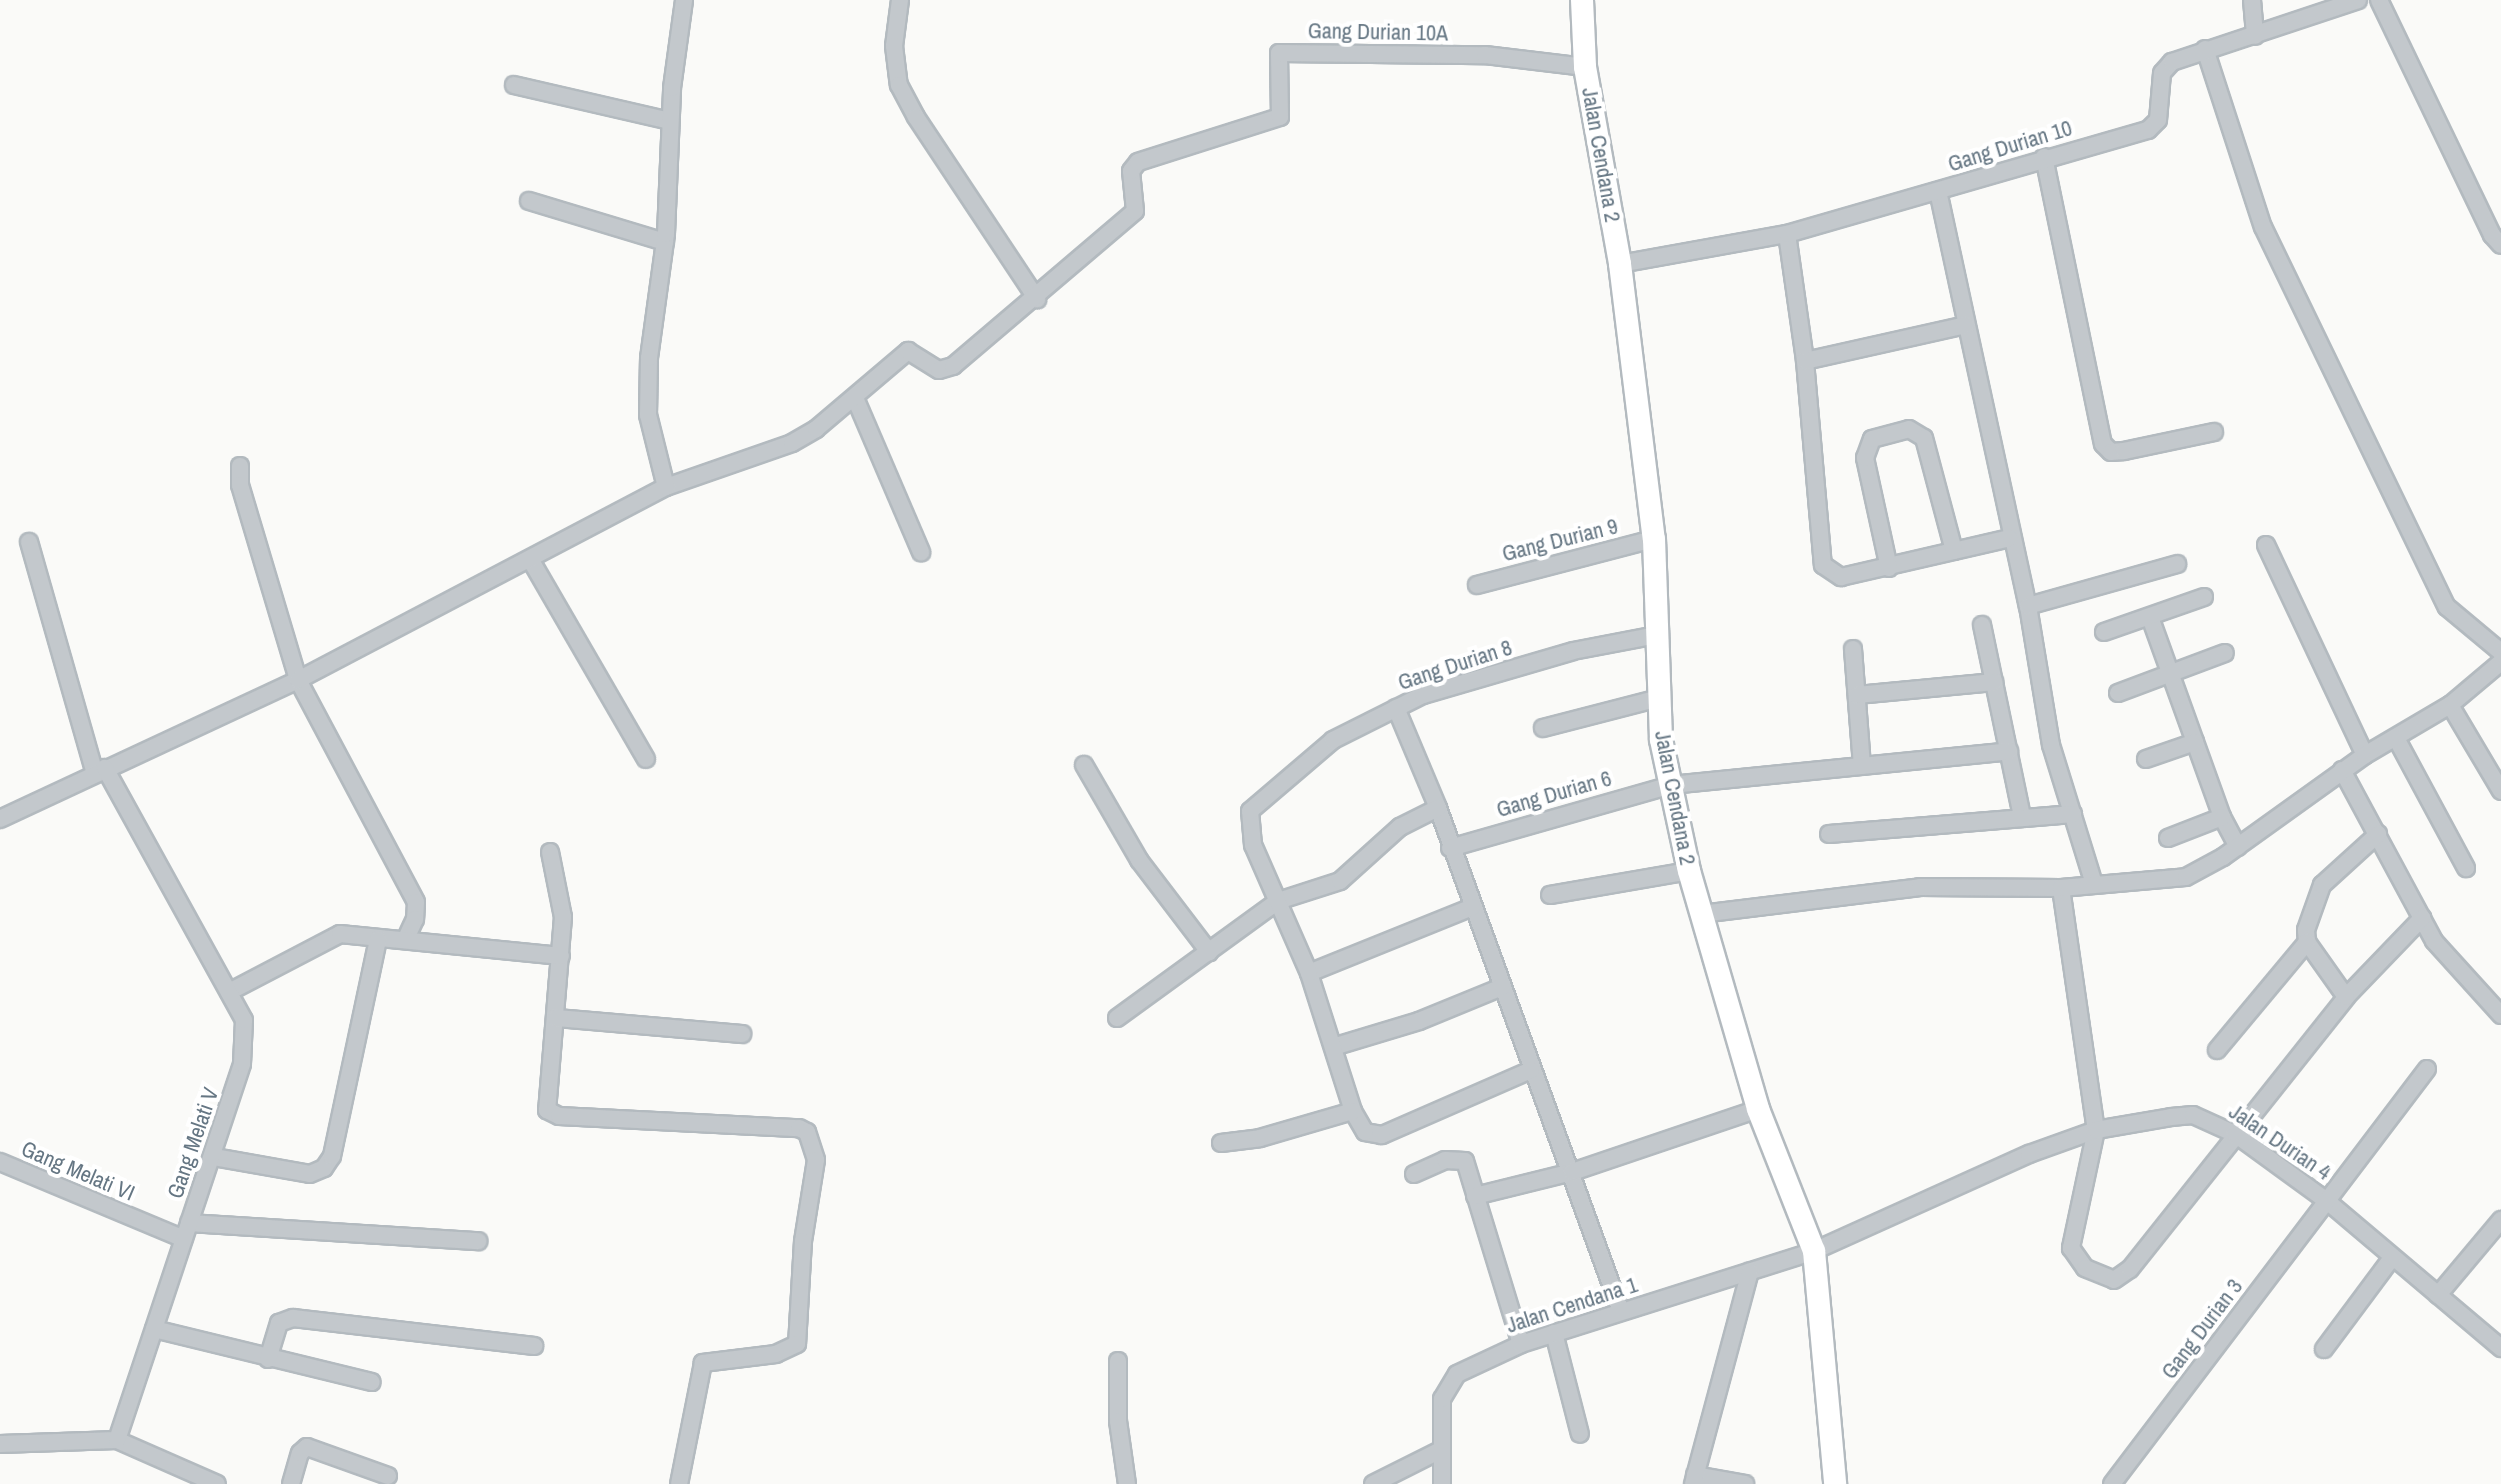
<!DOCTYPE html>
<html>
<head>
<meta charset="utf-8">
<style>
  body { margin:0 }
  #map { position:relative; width:2501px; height:1484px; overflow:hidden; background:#fafaf8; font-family:"Archivo Narrow",sans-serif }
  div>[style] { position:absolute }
  .roads { filter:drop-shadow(2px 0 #b3babf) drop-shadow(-2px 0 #b3babf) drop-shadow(0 2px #b3babf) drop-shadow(0 -2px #b3babf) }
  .street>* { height:16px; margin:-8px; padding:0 8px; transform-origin:8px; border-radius:8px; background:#c3c8cc }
  .secondary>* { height:22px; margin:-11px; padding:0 11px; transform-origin:11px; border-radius:11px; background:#fff }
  span { translate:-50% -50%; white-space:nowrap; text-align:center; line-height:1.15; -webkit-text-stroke:8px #fff; paint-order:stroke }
  .street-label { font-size:22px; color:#657683 }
</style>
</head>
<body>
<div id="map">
  <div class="roads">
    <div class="street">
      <i style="left:900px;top:0;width:46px;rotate:97.4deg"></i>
      <i style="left:894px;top:46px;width:39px;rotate:83deg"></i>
      <i style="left:899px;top:85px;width:36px;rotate:62deg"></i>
      <i style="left:916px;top:117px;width:219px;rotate:56.4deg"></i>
      <i style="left:2252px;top:0;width:36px;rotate:85deg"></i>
      <i style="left:2379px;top:0;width:261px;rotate:64.3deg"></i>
      <i style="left:2492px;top:235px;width:13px;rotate:48deg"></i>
      <i style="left:2205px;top:49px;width:187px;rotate:72deg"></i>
      <i style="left:2263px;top:227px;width:422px;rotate:64.2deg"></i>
      <i style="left:2447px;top:607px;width:70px;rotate:39.8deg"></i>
      <i style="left:514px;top:85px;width:160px;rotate:13deg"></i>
      <i style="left:2044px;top:157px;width:293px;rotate:78.4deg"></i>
      <i style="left:2103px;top:444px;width:11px;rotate:45deg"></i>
      <i style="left:2111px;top:452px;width:13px;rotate:-4deg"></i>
      <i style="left:2124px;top:451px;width:92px;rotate:-11.9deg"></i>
      <i style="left:1938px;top:191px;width:425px;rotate:77.8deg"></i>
      <i style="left:2028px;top:606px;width:141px;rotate:80.6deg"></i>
      <i style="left:2051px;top:745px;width:145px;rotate:72.8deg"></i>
      <i style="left:529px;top:201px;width:142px;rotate:16.8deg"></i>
      <i style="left:1787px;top:234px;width:128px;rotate:81.9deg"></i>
      <i style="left:1805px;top:361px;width:205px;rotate:85deg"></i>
      <i style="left:1823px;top:565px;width:22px;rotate:34deg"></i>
      <i style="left:1841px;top:577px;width:173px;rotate:-13deg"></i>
      <i style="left:1620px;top:264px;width:170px;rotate:-10.2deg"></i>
      <i style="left:1787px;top:234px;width:376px;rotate:-16.1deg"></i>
      <i style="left:2148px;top:130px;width:14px;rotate:-45deg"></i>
      <i style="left:2158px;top:120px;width:47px;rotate:-85.1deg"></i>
      <i style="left:2162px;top:73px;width:15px;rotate:-48deg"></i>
      <i style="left:2172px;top:62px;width:196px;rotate:-18.4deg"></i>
      <i style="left:1805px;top:361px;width:165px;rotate:-12.6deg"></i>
      <i style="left:855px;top:398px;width:168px;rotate:66.8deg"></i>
      <i style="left:240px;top:466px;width:19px;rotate:90deg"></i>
      <i style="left:240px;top:485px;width:203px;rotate:73.4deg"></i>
      <i style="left:298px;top:680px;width:251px;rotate:62deg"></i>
      <i style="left:416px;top:902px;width:17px;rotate:93deg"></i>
      <i style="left:415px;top:919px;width:23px;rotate:115deg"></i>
      <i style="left:666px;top:487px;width:133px;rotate:-19.2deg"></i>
      <i style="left:792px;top:443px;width:28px;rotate:-30deg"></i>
      <i style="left:816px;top:429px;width:121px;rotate:-40.3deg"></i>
      <i style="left:908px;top:351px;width:36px;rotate:32deg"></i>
      <i style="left:939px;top:370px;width:15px;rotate:-16deg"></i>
      <i style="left:953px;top:366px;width:239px;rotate:-40.4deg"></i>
      <i style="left:1135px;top:211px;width:40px;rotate:-95.7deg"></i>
      <i style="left:1131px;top:171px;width:11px;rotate:-52deg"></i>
      <i style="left:1138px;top:162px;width:149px;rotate:-17.6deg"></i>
      <i style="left:1280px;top:117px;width:64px;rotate:-90.9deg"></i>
      <i style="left:1279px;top:53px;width:206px;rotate:0.6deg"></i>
      <i style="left:1485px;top:55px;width:101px;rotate:6.8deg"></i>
      <i style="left:29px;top:542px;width:240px;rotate:74.1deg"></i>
      <i style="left:2266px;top:545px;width:232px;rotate:64.8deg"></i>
      <i style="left:530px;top:559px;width:231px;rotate:59.9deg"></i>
      <i style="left:1889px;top:568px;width:113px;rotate:-102.3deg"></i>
      <i style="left:1865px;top:458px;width:20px;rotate:-70deg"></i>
      <i style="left:1872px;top:439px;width:38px;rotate:-15deg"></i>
      <i style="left:1909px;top:429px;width:17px;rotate:31deg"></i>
      <i style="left:1924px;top:438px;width:117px;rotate:75.1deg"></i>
      <i style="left:1477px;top:585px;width:183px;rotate:-14.6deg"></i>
      <i style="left:2028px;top:606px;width:155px;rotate:-15.7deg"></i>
      <i style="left:2150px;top:617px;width:213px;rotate:70.2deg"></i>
      <i style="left:2222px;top:817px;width:34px;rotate:62deg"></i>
      <i style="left:1982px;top:625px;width:195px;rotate:78.2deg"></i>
      <i style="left:2104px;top:632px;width:106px;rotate:-19.3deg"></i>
      <i style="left:1853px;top:649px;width:117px;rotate:85.6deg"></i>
      <i style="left:2118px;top:693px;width:114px;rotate:-20.5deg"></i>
      <i style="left:1857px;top:695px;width:138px;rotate:-5.4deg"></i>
      <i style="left:2450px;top:705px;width:100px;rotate:59.3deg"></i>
      <i style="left:1396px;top:708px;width:108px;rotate:67.2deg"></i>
      <i style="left:1438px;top:808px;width:536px;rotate:70.04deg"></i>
      <i style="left:1543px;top:728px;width:120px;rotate:-14.5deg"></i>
      <i style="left:2396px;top:738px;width:148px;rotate:61.7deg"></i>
      <i style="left:2146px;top:759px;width:52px;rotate:-19.1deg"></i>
      <i style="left:1084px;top:765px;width:110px;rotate:59.9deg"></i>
      <i style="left:1139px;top:860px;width:116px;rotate:52.7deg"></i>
      <i style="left:2342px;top:770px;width:194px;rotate:61.7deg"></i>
      <i style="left:2434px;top:941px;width:100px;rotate:47.8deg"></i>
      <i style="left:0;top:819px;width:329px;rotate:-25deg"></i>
      <i style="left:298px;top:680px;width:416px;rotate:-27.7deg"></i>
      <i style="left:666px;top:487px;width:74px;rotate:-104deg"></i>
      <i style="left:648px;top:415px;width:57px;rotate:-89deg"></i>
      <i style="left:649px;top:358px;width:125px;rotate:-82.2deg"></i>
      <i style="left:666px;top:234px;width:146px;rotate:-87.6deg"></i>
      <i style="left:672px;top:88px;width:89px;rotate:-82.2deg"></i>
      <i style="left:1829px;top:834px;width:245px;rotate:-4.7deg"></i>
      <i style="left:2168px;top:838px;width:58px;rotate:-21.3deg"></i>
      <i style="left:1450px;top:848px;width:230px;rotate:-15.9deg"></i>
      <i style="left:1671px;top:785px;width:340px;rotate:-5.7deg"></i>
      <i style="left:550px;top:852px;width:66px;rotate:78.7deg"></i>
      <i style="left:563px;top:917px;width:194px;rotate:94.7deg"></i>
      <i style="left:547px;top:1110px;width:13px;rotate:27deg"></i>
      <i style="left:559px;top:1116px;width:240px;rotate:2.9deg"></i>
      <i style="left:799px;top:1128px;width:9px;rotate:27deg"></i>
      <i style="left:807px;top:1132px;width:29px;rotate:72deg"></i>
      <i style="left:816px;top:1160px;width:82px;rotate:99.1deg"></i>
      <i style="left:803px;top:1241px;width:103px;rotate:93.3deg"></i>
      <i style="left:797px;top:1344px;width:23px;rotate:155deg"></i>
      <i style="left:776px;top:1354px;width:74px;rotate:173deg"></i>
      <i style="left:703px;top:1363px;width:123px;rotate:101.2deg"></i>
      <i style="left:2061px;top:888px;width:245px;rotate:81.8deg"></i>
      <i style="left:2096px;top:1130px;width:121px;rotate:102deg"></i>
      <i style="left:2071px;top:1248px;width:24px;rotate:55deg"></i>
      <i style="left:2085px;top:1268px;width:31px;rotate:22deg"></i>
      <i style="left:2114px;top:1280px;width:19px;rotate:-35deg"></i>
      <i style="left:2130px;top:1269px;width:347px;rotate:-51.5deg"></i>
      <i style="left:2346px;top:997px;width:110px;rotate:-46.1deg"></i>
      <i style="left:1550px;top:895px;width:141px;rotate:-9.8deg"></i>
      <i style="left:1701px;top:914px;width:221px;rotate:-7deg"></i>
      <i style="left:1920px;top:887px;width:141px;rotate:0.4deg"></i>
      <i style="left:2061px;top:888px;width:125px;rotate:-5deg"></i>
      <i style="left:2186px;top:877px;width:42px;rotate:-28.4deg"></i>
      <i style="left:2223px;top:857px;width:175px;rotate:-35.7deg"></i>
      <i style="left:2365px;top:755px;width:99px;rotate:-30.5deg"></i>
      <i style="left:2450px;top:705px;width:67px;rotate:-40.1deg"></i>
      <i style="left:1309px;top:973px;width:176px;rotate:-22deg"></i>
      <i style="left:229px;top:992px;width:125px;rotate:-27.6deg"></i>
      <i style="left:340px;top:934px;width:222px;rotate:5.7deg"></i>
      <i style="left:2346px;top:997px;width:67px;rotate:-125.3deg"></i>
      <i style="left:2307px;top:942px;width:12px;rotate:-95deg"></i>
      <i style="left:2306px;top:930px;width:48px;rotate:-70.4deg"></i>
      <i style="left:2322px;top:885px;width:76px;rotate:-42.3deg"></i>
      <i style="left:556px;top:1018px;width:187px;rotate:4.9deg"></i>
      <i style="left:1117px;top:1018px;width:199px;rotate:-36deg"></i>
      <i style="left:1278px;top:901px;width:65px;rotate:-17.9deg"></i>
      <i style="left:1340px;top:881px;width:81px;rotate:-42deg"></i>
      <i style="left:1400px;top:827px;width:42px;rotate:-26.6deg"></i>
      <i style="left:1333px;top:1047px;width:90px;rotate:-16.8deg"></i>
      <i style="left:1419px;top:1021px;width:90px;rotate:-22.3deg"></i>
      <i style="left:2217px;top:1050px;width:141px;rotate:-50.2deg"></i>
      <i style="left:1531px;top:1070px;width:163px;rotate:156.4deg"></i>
      <i style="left:1382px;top:1135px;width:17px;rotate:-170deg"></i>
      <i style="left:1365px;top:1132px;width:24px;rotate:-120deg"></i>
      <i style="left:1353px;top:1111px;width:145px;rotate:-107.7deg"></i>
      <i style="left:1309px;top:973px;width:140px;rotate:-113.6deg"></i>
      <i style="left:1253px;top:845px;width:34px;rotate:-95deg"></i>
      <i style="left:1250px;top:811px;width:109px;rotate:-40.5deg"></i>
      <i style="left:1333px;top:740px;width:101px;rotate:-26.6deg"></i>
      <i style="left:1423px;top:695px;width:156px;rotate:-16.3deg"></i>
      <i style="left:1573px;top:651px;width:86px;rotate:-10.8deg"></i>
      <i style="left:1221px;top:1143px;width:39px;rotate:-7deg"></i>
      <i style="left:1260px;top:1138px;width:97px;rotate:-16.2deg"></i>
      <i style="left:214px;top:1157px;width:97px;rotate:10deg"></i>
      <i style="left:310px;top:1174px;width:15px;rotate:-23deg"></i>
      <i style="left:324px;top:1168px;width:14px;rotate:-56deg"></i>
      <i style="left:332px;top:1156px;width:221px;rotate:-78deg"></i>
      <i style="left:0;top:1162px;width:199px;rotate:22.7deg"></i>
      <i style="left:1414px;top:1174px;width:34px;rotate:-24deg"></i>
      <i style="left:1445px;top:1160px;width:20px;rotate:3deg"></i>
      <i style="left:1465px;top:1161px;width:191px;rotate:73deg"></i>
      <i style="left:1475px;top:1196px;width:100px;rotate:-13.9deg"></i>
      <i style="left:1572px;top:1172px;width:196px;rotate:-18.7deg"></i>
      <i style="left:189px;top:1223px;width:290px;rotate:3.6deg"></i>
      <i style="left:2438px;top:1295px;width:98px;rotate:-50deg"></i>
      <i style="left:154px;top:1329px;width:224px;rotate:13.7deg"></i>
      <i style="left:1554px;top:1333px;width:104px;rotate:75.6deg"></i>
      <i style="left:2324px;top:1349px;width:112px;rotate:-53.3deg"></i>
      <i style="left:268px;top:1359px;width:38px;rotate:-73deg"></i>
      <i style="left:279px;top:1323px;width:15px;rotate:-20deg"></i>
      <i style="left:293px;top:1318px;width:243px;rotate:6.6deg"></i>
      <i style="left:1118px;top:1361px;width:60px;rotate:90deg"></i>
      <i style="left:1118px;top:1421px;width:64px;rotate:81.9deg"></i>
      <i style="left:117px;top:1440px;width:109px;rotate:23.7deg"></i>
      <i style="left:0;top:1444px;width:117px;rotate:-2deg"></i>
      <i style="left:117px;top:1440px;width:396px;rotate:-71.6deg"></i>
      <i style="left:242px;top:1064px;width:44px;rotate:-87.4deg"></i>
      <i style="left:244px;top:1020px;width:288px;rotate:-118.9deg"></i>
      <i style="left:1695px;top:1475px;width:51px;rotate:10.2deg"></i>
      <i style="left:291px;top:1484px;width:32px;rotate:-74deg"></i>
      <i style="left:300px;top:1453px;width:9px;rotate:-41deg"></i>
      <i style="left:307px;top:1447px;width:86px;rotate:19.7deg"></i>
      <i style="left:1373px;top:1484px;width:76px;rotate:-26.6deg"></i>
      <i style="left:1442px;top:1484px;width:85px;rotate:-90deg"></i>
      <i style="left:1442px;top:1399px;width:29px;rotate:-59deg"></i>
      <i style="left:1457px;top:1374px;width:71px;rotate:-25.1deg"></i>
      <i style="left:1521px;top:1344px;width:307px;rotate:-17.6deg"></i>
      <i style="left:1814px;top:1251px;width:236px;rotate:-24.3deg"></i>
      <i style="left:2029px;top:1154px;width:71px;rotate:-19.7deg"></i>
      <i style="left:2096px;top:1130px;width:76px;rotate:-9.8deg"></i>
      <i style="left:2171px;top:1117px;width:22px;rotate:-5deg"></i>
      <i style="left:2193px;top:1115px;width:46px;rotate:24.3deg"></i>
      <i style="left:2235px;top:1134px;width:114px;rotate:36.1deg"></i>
      <i style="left:2327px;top:1201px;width:228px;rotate:40.2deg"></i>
      <i style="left:1693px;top:1484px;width:220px;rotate:-75deg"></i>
      <i style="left:2112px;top:1484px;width:521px;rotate:-52.8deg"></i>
    </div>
    <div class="secondary">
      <i style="left:1582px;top:0;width:67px;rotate:87.4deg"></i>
      <i style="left:1585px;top:67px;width:200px;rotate:79.9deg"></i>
      <i style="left:1620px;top:264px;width:277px;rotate:83deg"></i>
      <i style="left:1654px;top:539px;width:201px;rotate:88deg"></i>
      <i style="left:1661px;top:740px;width:134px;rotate:77.9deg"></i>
      <i style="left:1689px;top:871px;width:248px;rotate:73.8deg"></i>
      <i style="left:1758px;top:1109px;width:153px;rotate:68.5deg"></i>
      <i style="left:1814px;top:1251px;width:234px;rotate:84.8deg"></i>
    </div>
  </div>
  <div class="street-label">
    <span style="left:1378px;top:32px;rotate:1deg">Gang Durian 10A</span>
    <span style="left:2010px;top:146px;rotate:-17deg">Gang Durian 10</span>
    <span style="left:1601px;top:155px;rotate:80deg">Jalan Cendana 2</span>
    <span style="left:1560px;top:540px;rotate:-14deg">Gang Durian 9</span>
    <span style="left:1455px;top:665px;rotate:-18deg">Gang Durian 8</span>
    <span style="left:1554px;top:794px;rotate:-16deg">Gang Durian 6</span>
    <span style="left:1675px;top:798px;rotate:79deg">Jalan Cendana 2</span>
    <span style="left:2280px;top:1142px;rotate:34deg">Jalan Durian 4</span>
    <span style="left:193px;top:1143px;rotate:-71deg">Gang Melati V</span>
    <span style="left:78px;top:1171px;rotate:23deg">Gang Melati VI</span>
    <span style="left:1572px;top:1305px;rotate:-18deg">Jalan Cendana 1</span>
    <span style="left:2202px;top:1329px;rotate:-53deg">Gang Durian 3</span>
  </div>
</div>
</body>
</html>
